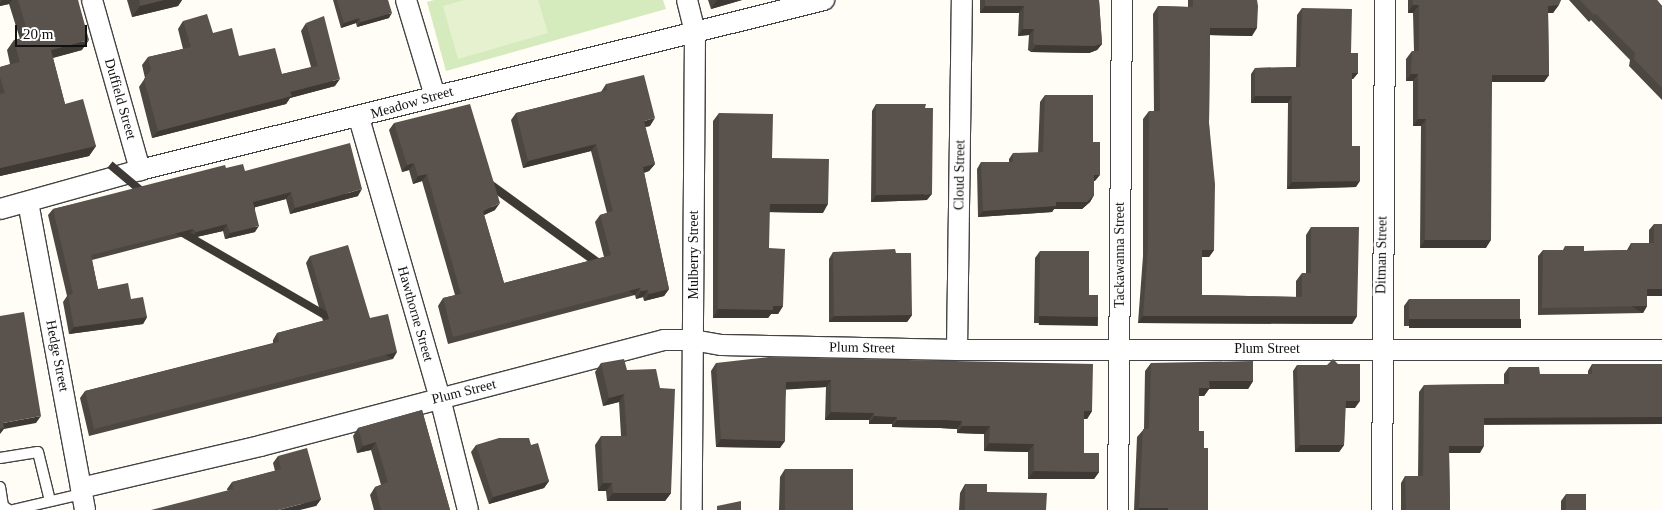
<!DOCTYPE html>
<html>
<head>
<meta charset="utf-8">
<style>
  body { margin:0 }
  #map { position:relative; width:1662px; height:510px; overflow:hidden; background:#fffdf5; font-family:Georgia,serif }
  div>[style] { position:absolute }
  .green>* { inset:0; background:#d5ebbd }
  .pitch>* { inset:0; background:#e6f2cf }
  .roads { filter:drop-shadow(1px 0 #444) drop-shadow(-1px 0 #444) drop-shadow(0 1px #444) drop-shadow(0 -1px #444) }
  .service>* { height:10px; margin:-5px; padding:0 5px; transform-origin:5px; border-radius:5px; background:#fff }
  .minor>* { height:20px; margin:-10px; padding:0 10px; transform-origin:10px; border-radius:10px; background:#fff }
  .wall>* { inset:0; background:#4d4742 }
  .shaded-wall>* { inset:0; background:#3f3936; transform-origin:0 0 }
  .building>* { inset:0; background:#5a524d; transform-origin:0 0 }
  span { translate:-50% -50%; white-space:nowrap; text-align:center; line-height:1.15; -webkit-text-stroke:5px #fff; paint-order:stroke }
  .street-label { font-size:14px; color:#111 }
  .scale { position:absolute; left:15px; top:25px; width:72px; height:22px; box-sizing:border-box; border:2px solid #111; border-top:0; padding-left:6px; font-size:15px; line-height:18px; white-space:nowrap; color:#111; -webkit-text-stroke:4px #fff; paint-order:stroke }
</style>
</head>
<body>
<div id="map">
  <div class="green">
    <i style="clip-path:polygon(434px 0,663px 0,666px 9px,446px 71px,427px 2px)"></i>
  </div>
  <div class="pitch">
    <i style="clip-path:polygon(464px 0,538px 0,548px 33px,458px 59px,443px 6px)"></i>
  </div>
  <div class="roads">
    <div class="service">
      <i style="left:0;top:458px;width:38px;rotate:-9deg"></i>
      <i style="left:38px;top:452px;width:50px;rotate:76.2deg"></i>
      <i style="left:0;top:487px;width:19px;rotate:81deg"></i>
      <i style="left:3px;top:506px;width:7px;rotate:34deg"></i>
      <i style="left:13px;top:510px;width:71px;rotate:-13.1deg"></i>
    </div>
    <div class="minor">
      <i style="left:92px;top:0;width:177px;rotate:74.2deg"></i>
      <i style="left:406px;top:0;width:100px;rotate:73.2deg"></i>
      <i style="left:687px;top:0;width:34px;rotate:76deg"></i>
      <i style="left:695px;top:33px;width:477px;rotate:90.4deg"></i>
      <i style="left:359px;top:118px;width:291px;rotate:73.9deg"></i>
      <i style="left:440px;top:398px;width:115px;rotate:76deg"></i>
      <i style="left:28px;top:202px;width:313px;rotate:79.5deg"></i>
      <i style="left:0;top:209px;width:145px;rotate:-15.6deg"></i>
      <i style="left:140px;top:170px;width:705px;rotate:-13.96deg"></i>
      <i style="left:957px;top:350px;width:350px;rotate:-89.2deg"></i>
      <i style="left:81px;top:488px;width:184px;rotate:-13.2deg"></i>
      <i style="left:260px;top:446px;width:418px;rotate:-14.7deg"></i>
      <i style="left:664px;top:340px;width:29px"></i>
      <i style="left:693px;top:340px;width:29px;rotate:10deg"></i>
      <i style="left:722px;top:345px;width:235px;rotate:1.2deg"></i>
      <i style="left:957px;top:350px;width:705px"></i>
      <i style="left:1118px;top:510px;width:510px;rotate:-89.55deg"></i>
      <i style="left:1382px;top:510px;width:510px;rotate:-89.66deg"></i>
    </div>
  </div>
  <div class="wall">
    <i style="clip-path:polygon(0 0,78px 0,82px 50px,53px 58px,65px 104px,96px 146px,89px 156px,0 176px,0 67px,10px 64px,7px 50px,14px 40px,20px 39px,9px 4px,0 6px)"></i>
    <i style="clip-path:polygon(127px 0,182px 0,178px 6px,132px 17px)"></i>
    <i style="clip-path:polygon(333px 0,388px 0,389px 18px,357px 27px,356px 23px,341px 28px)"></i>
    <i style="clip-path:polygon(708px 0,742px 0,711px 9px)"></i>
    <i style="clip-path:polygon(980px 0,1099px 0,1102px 44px,1097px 50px,1089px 53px,1031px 52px,1028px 50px,1029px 35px,1018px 36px,1019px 13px,980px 13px)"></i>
    <i style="clip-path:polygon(1188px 0,1257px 0,1252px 36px,1210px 35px,1209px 123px,1214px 250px,1209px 257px,1202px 257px,1202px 295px,1296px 297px,1296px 281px,1302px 273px,1306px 273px,1306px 235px,1311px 227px,1357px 316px,1352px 324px,1138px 323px,1143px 256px,1143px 119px,1149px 111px,1154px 111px,1153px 14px,1158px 6px,1188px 7px)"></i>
    <i style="clip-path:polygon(1408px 0,1561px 0,1553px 13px,1548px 13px,1549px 75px,1544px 82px,1492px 82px,1486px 248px,1420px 248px,1421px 126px,1413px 126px,1413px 81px,1406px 81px,1406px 59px,1412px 51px,1414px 51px,1413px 13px,1408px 13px)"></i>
    <i style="clip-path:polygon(1569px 0,1657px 0,1662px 6px,1662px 100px,1629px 66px,1630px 60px,1591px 20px,1589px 22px)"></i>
    <i style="clip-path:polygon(1302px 8px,1351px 53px,1358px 73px,1353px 79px,1352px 79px,1352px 146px,1356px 187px,1287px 189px,1288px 103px,1251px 103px,1251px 74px,1255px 68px,1296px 67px,1297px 15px)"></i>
    <i style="clip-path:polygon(183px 21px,213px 33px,239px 56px,282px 74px,311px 67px,301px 31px,306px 23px,335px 86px,290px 98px,286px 104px,152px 138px,139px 87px,145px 78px,142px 65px,148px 57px,183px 49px,178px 29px)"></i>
    <i style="clip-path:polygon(606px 84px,650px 126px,645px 127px,655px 164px,649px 171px,644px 173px,669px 289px,664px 296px,644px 301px,643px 297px,636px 299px,635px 295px,448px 344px,438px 306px,443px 298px,455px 295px,422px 181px,413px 184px,409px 170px,402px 172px,389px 130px,394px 123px,495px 210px,484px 215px,504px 283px,604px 257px,595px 222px,600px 215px,607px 213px,591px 151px,523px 168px,511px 120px,516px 113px,601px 92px)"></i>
    <i style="clip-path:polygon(1045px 95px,1093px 142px,1095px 181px,1094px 181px,1094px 195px,1090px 202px,1082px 209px,1054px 209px,1052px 212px,978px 217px,977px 169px,981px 162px,1009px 162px,1009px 159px,1013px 153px,1038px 153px,1040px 102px)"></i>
    <i style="clip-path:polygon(876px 104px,927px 200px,871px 202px,872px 111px)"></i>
    <i style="clip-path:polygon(719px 113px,772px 158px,823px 213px,769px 212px,769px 248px,783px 306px,778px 314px,771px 314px,768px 318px,713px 318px,713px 121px)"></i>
    <i style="clip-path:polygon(226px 168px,245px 171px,358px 196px,290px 214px,286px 199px,255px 207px,255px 232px,225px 239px,223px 231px,192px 238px,188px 235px,92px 260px,98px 289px,131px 299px,147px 317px,143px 324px,69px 334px,63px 302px,67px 296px,48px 215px,53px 209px)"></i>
    <i style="clip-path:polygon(1654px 224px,1662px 224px,1662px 296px,1647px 296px,1647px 306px,1643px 313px,1538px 315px,1538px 256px,1543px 250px,1563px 250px,1565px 246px,1584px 251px,1627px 250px,1631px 243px,1649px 243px,1649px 230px)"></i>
    <i style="clip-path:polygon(1040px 251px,1089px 295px,1098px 317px,1094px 324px,1034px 323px,1035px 258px)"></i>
    <i style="clip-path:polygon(833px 252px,896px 253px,912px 315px,907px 322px,829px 322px,829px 259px)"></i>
    <i style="clip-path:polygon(310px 256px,370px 318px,393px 359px,89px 436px,80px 398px,85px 391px,273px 343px,273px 340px,277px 333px,323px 321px,306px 263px)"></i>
    <i style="clip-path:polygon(1409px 299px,1521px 319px,1516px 326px,1404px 326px,1404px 306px)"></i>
    <i style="clip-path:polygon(601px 363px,627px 370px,671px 493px,665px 501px,607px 501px,606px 491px,598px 491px,595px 445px,601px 436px,621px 436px,619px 402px,603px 406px,595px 372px)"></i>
    <i style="clip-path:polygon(716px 363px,1092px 411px,1087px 419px,1084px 419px,1084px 453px,1099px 472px,1094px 479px,1028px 479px,1028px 452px,984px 451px,984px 434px,957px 433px,957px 429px,940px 428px,892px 427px,892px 424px,869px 424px,869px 420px,825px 420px,826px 387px,786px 389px,780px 448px,716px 447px,711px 371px)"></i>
    <i style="clip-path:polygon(1151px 363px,1253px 381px,1248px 389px,1209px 389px,1204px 396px,1199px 396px,1199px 431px,1204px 448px,1208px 510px,1134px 510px,1137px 437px,1144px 429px,1145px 371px)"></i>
    <i style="clip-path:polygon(1592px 364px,1662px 364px,1662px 424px,1484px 425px,1480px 453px,1449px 453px,1450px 510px,1401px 510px,1401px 483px,1405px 476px,1418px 476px,1419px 392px,1424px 385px,1504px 384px,1504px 374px,1509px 367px,1540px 374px,1588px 374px,1588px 371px)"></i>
    <i style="clip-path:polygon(1297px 365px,1355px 408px,1345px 408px,1344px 445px,1339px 452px,1295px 452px,1293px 371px)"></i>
    <i style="clip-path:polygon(422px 410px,450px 510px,374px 510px,370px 495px,375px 487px,381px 485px,371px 450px,357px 453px,353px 436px,358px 428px)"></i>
    <i style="clip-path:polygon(476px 445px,531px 445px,549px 481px,544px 488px,489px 504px,471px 452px)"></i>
    <i style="clip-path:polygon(278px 456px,321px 499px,316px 506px,227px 490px,227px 489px,232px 482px,275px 471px,273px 463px)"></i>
    <i style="clip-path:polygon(785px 469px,852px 510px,779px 510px,780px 477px)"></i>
    <i style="clip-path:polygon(965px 484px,987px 492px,1046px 510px,959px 510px,960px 493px)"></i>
    <i style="clip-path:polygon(1566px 494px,1586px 510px,1561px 510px,1561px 501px)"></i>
  </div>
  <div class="shaded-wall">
    <i style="clip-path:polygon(2px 0,12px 0,9px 4px,0 6px,0 3px)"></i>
    <i style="clip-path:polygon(164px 0,182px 0,178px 6px,132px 17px,140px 6px)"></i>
    <i style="clip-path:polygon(717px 0,742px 0,711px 9px)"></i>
    <i style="clip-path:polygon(1413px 5px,1419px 5px,1413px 13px,1408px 13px)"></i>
    <i style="clip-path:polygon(1559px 5px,1553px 13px,1543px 13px,1548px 6px)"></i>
    <i style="clip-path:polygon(985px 6px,1024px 6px,1019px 13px,980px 13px)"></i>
    <i style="clip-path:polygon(392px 13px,389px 18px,357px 27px,361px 22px)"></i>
    <i style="clip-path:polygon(359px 18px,356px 23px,341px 28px,344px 23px)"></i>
    <i style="clip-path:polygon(1210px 28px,1257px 28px,1252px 36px,1205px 35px)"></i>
    <i style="clip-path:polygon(1023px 29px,1034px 29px,1029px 35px,1018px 36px)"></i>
    <i style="clip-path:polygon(89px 40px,82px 50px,44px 60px,51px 50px)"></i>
    <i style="clip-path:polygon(1102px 44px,1097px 50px,1089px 53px,1031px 52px,1036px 45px)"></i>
    <i style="clip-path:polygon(1352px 73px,1358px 73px,1353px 79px,1348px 79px)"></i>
    <i style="clip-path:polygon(1411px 74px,1418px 74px,1413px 81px,1406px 81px)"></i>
    <i style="clip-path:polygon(1492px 75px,1549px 75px,1544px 82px,1486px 82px)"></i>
    <i style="clip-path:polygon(340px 79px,335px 86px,290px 98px,286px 104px,152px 138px,158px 131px,290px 92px)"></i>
    <i style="clip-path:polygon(1255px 96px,1292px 96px,1288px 103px,1251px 103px)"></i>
    <i style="clip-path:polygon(655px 118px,650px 126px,639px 128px,644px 121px)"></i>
    <i style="clip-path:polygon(1418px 119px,1426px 119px,1421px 126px,1413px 126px)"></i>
    <i style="clip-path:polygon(596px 144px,591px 151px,523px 168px,528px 161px)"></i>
    <i style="clip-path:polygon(96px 146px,89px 156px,0 176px,0 168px)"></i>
    <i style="clip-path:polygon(414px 163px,409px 170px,402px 172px,407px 165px)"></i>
    <i style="clip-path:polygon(655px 164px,649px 171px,638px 174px,643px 167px)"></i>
    <i style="clip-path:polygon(427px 174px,422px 181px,413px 184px,418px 176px)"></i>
    <i style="clip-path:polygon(1094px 175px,1100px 175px,1095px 181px,1090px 181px)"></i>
    <i style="clip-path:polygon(1360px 181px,1356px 187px,1287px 189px,1292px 182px)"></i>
    <i style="clip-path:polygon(362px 189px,358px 196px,290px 214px,295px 208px)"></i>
    <i style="clip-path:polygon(291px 192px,286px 199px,249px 209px,253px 202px)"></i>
    <i style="clip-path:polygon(932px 194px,927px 200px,871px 202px,876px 195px)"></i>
    <i style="clip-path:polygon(1094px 195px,1090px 202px,1082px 209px,1054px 209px,1052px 212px,978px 217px,983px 211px,1056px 202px)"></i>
    <i style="clip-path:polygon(500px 203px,495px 210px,478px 218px,483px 211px)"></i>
    <i style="clip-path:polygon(770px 204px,828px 204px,823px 213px,764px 212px)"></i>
    <i style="clip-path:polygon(227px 224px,223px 231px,192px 238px,196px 232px)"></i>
    <i style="clip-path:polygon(259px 226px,255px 232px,225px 239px,230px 233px)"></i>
    <i style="left:193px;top:229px;width:8px;height:105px;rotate:130deg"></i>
    <i style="clip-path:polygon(1425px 240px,1491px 240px,1486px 248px,1420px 248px)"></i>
    <i style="clip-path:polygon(1202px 250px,1214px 250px,1209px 257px,1196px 257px)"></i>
    <i style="left:640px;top:288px;width:9px;height:193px;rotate:126deg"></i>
    <i style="clip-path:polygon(669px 289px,664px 296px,644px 301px,649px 294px)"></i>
    <i style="clip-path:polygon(1647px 289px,1662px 289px,1662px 296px,1642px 296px)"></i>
    <i style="clip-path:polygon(648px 290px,643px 297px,636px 299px,641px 291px)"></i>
    <i style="clip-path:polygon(773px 306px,783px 306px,778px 314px,771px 314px,768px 318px,713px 318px,718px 309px)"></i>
    <i style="left:1647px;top:306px;width:8px;height:105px;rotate:120deg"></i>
    <i style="clip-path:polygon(912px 315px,907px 322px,829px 322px,834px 316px)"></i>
    <i style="left:1039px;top:316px;width:59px;height:9px;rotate:1deg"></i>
    <i style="clip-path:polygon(1143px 316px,1357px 316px,1352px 324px,1138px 323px)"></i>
    <i style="clip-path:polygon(147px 317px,143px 324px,69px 334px,74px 327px)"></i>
    <i style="left:1409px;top:319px;width:112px;height:9px"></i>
    <i style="left:397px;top:352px;width:8px;height:313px;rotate:120deg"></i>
    <i style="clip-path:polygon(831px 380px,826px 387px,780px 390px,786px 382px)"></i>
    <i style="clip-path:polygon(1209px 381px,1253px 381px,1248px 389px,1209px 389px,1204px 396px,1193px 396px,1199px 388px)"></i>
    <i style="clip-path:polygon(624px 394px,619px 402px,603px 406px,609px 398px)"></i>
    <i style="clip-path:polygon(1346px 401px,1360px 401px,1355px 408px,1341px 408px)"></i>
    <i style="clip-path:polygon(1084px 411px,1092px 411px,1087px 419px,1079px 419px)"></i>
    <i style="clip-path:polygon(831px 412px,874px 413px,869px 420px,825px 420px)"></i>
    <i style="clip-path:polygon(41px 416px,36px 423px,4px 429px,0 434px,0 427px,3px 423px)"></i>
    <i style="clip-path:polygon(874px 416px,897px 417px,892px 424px,869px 424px)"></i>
    <i style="left:1662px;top:417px;width:7px;height:178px;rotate:90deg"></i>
    <i style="clip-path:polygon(897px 420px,946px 420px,962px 421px,957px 429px,940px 428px,892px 427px)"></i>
    <i style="clip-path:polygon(962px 426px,990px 426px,984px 434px,957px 433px)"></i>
    <i style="clip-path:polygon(721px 439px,785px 441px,780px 448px,716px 447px)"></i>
    <i style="clip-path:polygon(376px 442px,371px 450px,357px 453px,363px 446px)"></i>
    <i style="clip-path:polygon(989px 443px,1034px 444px,1028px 452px,984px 451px)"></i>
    <i style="clip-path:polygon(1300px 445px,1344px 445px,1339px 452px,1295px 452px)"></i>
    <i style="clip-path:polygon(1449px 446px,1484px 446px,1480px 453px,1445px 453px)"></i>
    <i style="clip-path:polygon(1034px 471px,1099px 472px,1094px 479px,1028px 479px)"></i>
    <i style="clip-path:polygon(549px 481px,544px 488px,489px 504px,493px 497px)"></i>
    <i style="clip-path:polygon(603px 483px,612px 483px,606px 491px,598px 491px)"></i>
    <i style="clip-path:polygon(613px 493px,671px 493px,665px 501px,607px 501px)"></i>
    <i style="clip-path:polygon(321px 499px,316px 506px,300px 510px,278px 510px)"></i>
    <i style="left:1139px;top:508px;width:29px;height:2px"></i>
  </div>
  <div class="building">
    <i style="clip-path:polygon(18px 0,78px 0,89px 40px,51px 50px,65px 104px,83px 99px,96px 146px,0 168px,0 94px,5px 93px,0 77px,0 67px,20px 62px,14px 40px,29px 36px)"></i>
    <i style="clip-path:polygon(139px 0,164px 0,140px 6px)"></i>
    <i style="clip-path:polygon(337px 0,388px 0,392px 13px,361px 22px,359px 18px,344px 23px)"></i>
    <i style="clip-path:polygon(985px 0,1099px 0,1102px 44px,1094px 46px,1036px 45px,1033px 43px,1034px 29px,1023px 29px,1024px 6px,985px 6px)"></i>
    <i style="clip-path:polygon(1193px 0,1257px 0,1258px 6px,1257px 28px,1210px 28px,1209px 123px,1215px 184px,1214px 250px,1202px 250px,1202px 295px,1302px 297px,1302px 273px,1311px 273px,1311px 227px,1359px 227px,1357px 316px,1143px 316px,1148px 248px,1149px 111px,1160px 111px,1158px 6px,1193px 7px)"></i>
    <i style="clip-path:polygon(1413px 0,1561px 0,1559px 5px,1548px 6px,1549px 75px,1492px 75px,1491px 240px,1425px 240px,1426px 119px,1418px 119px,1418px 74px,1411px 74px,1412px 51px,1419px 51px,1419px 5px,1413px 5px)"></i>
    <i style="clip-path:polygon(1580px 0,1657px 0,1662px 6px,1662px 88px,1634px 59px,1635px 53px,1596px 14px,1594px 15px)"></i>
    <i style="clip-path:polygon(1302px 8px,1352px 9px,1351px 53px,1358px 53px,1358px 73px,1352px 73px,1352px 146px,1360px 146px,1360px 181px,1292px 182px,1292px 96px,1255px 96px,1255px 68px,1300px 67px)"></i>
    <i style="clip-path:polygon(207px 14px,213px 33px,232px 28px,239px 56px,275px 48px,282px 74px,318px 66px,306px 23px,324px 16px,340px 79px,290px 92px,292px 96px,158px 131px,144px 79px,151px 70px,148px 57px,191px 47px,183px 21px)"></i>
    <i style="clip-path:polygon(644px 75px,655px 118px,644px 121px,655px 164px,643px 167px,669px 289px,649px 294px,648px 290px,641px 291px,640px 288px,453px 337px,443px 298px,461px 294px,427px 174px,418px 176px,414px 163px,407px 165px,394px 123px,470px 104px,500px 203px,483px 211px,504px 283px,611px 255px,600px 215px,613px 211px,596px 144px,528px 161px,516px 113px,607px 90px,606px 84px)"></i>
    <i style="clip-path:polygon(1045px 95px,1093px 95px,1093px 142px,1100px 142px,1100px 175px,1094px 175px,1094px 195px,1087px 202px,1056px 202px,1056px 206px,983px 211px,981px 162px,1013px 162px,1013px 153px,1043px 152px)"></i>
    <i style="clip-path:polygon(876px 104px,926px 104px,925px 108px,933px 108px,932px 194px,876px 195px)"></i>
    <i style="clip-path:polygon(719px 113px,773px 114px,772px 158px,829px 159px,828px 204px,770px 204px,769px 248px,785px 249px,783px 306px,773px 306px,773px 310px,718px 309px)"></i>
    <i style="clip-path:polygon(350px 143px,362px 189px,295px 208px,291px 192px,253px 202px,259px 226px,230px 233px,227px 224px,196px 232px,193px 229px,91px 255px,98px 289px,128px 283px,131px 299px,143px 297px,147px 317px,74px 327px,68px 295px,73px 294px,53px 209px,225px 165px,226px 168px,243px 164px,245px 171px)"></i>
    <i style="clip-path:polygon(1654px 224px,1662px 224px,1662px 289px,1647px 289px,1647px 306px,1542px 308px,1543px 250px,1565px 250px,1565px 246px,1584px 246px,1584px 251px,1631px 250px,1631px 243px,1654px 243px)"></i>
    <i style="clip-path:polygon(348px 245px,370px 318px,388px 314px,397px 352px,94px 429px,85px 391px,279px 342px,277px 333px,329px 319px,310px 256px)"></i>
    <i style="clip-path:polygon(895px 249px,896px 253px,911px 253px,912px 315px,834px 316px,833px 252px)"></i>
    <i style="clip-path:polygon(1040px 251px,1089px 251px,1089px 295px,1098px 295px,1098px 317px,1039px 316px)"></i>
    <i style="left:1409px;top:299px;width:111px;height:20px"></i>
    <i style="clip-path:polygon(24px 312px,41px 416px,3px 423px,4px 428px,0 429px,0 316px)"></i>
    <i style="clip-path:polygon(769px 357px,1093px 364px,1092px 411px,1084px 411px,1084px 453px,1099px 453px,1099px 472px,1034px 471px,1034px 444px,989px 443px,990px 426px,962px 426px,962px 421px,946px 420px,897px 420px,897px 417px,874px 416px,874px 413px,831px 412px,831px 380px,786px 382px,785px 441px,721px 439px,716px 363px)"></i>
    <i style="clip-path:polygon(624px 359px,627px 370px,656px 369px,660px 388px,675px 389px,671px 493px,613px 493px,612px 483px,603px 483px,601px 436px,627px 436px,624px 394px,609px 398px,601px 363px)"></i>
    <i style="clip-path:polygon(1333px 359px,1338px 364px,1360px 364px,1360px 401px,1346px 401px,1344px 445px,1300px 445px,1297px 365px,1327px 365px)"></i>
    <i style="clip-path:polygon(1253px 361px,1253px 381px,1209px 381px,1210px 388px,1199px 388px,1199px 431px,1204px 431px,1204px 448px,1208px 448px,1208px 510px,1168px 510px,1168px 508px,1139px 508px,1143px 429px,1149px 429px,1151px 363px)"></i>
    <i style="clip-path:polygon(1592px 364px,1662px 364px,1662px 417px,1484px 418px,1484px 446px,1449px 446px,1450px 510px,1406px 510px,1405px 476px,1423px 476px,1424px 385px,1509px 384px,1509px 367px,1539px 367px,1540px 374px,1592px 374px)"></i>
    <i style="clip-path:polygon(422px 410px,450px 510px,381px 510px,375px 487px,388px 482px,376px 442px,363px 446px,358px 428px)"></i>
    <i style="clip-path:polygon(499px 438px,529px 438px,531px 445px,538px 443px,549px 481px,493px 497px,476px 445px)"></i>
    <i style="clip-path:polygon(307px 448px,321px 499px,278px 510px,151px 510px,233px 489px,232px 482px,281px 469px,278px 456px)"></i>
    <i style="left:785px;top:469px;width:68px;height:41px"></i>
    <i style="clip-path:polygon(965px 484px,987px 484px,987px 492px,1047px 493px,1046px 510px,965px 510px)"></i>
    <i style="left:1566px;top:494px;width:20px;height:16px"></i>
    <i style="clip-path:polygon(741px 501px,741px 510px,717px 510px,717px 506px)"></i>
  </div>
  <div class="street-label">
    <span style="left:120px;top:99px;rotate:74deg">Duffield Street</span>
    <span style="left:412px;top:103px;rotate:-16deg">Meadow Street</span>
    <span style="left:960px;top:175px;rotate:-89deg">Cloud Street</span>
    <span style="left:694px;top:255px;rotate:-90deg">Mulberry Street</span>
    <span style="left:1120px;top:255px;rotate:-90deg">Tackawanna Street</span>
    <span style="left:1382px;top:255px;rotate:-89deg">Ditman Street</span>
    <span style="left:415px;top:314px;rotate:74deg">Hawthorne Street</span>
    <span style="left:862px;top:348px;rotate:1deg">Plum Street</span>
    <span style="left:1267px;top:349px">Plum Street</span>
    <span style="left:57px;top:356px;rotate:79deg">Hedge Street</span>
    <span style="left:464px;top:392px;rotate:-14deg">Plum Street</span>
  </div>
  <div class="scale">20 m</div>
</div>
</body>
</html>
